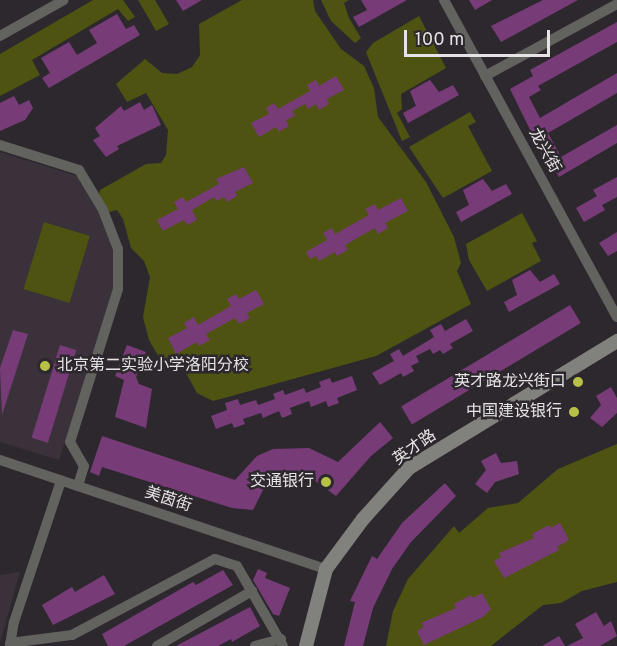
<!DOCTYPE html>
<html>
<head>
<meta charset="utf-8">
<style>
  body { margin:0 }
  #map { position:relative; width:617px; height:646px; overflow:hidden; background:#2d282d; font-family:Overpass,"Noto Sans SC",sans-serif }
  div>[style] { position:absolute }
  .built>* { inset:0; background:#3a313a }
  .green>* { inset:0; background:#4e5312; transform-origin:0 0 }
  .building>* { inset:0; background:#773c78; transform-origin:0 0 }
  .street>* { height:10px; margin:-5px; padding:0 5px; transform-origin:5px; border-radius:5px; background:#62635f }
  .secondary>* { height:14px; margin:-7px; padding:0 7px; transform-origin:7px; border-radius:7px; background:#81827d }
  .dots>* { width:16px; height:16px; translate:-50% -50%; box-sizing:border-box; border:3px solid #2d282d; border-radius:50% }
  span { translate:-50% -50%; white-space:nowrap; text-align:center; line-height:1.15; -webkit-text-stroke:5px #2d282d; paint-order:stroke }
  .street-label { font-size:16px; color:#e6e3e6 }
  .poi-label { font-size:16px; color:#e6e3e6 }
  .left { translate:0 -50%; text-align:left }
  .right { translate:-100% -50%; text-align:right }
  .scale { position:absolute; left:404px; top:30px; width:146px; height:27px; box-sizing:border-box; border:3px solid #e6e3e6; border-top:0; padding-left:8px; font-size:18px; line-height:21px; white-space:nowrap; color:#e6e3e6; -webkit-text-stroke:4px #2d282d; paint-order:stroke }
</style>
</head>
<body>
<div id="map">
  <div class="built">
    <i style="clip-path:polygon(0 152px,80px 177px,108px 230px,116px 261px,115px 290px,59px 460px,0 442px)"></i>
    <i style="clip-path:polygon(20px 572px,0 643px,0 575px)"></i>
  </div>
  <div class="green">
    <i style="clip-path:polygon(93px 0,123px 0,135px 17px,128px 21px,118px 9px,32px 60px,40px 75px,0 96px,0 54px)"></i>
    <i style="clip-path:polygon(138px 0,155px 0,169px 24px,156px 31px)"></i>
    <i style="clip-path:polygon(242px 0,313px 0,315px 11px,341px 49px,364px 66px,374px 88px,378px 117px,426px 182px,454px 237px,461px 263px,457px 271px,471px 304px,376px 356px,213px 401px,197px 393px,181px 364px,164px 366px,149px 340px,143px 317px,150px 277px,144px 261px,131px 248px,123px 219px,117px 210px,109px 212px,99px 195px,100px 190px,146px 164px,161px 163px,166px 155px,168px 130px,146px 93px,127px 102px,116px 84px,145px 59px,162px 73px,177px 74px,192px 67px,200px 55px,199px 24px)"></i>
    <i style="clip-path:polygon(321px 0,349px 0,344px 3px,349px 18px,361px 38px,355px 43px,331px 21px)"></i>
    <i style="clip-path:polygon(419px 16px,446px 68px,401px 94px,402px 109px,397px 113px,410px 137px,402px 141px,366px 52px,373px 43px)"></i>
    <i style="clip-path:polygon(470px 112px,476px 122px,468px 126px,492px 171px,443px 198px,409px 147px)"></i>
    <i style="clip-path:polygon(522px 213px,537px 241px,532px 243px,541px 261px,487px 291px,469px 260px,466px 244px)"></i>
    <i style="left:44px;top:222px;width:48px;height:70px;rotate:17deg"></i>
    <i style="clip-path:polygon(617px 444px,617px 582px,582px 591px,561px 603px,543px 605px,491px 646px,386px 646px,393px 611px,408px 579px,454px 526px,459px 533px,488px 508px,518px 503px,558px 469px)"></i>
  </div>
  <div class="building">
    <i style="clip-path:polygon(176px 0,202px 0,183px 11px)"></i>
    <i style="clip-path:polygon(361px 0,407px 0,359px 27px,353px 17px,367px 10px)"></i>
    <i style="clip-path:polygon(469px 0,492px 0,475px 10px)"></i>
    <i style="clip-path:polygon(543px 0,578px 0,501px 42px,491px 26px)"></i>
    <i style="clip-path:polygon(117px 14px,126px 29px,134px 25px,140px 35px,49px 88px,42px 78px,50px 73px,41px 58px,69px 42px,77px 55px,97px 43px,89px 30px)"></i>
    <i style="clip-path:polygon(617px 22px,617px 42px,538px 86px,541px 90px,529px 97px,540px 118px,617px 73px,617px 93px,548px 133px,561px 157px,617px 125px,617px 143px,559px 177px,547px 156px,544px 158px,510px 89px,533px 76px,530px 70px)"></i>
    <i style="clip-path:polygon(336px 76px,344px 90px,327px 99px,329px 104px,319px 110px,316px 104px,308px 109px,305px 104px,292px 111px,295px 116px,286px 120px,289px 126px,279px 132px,276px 127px,259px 137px,251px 123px,269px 114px,266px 108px,274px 103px,278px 109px,310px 91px,307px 85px,316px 80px,319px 86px)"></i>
    <i style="clip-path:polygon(430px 80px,439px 92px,453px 85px,459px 95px,408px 123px,403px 113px,416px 106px,410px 91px)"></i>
    <i style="clip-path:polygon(14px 96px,19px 105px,29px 100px,33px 108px,25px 120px,0 131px,0 103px)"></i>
    <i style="clip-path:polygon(140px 102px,144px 110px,152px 105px,161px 125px,117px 146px,119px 149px,106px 157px,93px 140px,100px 136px,95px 128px,121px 106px,124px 111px)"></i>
    <i style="clip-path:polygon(244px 167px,253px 183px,235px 192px,237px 196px,227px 202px,224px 197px,216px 201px,214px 197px,192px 210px,197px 220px,187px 225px,184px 220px,163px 231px,157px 220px,178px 209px,174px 202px,183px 197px,186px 202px,219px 184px,216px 179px)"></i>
    <i style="clip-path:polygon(617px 177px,617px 197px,602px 205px,605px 210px,584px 222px,576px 208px,597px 196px,593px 190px)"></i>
    <i style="clip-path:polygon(483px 179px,492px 191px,506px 184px,512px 194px,461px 222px,456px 212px,469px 205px,463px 190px)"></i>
    <i style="clip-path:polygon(401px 198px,408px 211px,385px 223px,388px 228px,378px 234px,375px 228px,345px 245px,348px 250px,337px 256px,335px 252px,319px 261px,316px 256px,310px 259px,306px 252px,327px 240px,323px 233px,332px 228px,335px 234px,369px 215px,365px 209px,375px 204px,378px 210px)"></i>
    <i style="clip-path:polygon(617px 232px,617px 251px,608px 256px,599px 243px)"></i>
    <i style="clip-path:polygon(530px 270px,540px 282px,554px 274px,560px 284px,509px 312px,504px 302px,517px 295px,512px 280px)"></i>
    <i style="clip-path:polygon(256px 290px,264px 304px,247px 313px,250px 318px,239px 324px,235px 318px,206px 334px,210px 340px,199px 346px,197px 342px,176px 354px,168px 338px,187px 328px,184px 323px,194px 317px,198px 325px,231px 306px,227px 299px,236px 294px,239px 299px)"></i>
    <i style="left:570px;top:305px;width:21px;height:197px;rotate:59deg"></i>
    <i style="clip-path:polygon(466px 319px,473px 331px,450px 344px,453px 348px,443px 354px,440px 350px,433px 354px,430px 349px,416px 356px,419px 362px,411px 366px,414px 371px,403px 377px,401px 373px,380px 385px,372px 373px,394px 361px,390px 354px,399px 349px,403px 356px,434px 337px,430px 330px,441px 324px,445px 331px)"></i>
    <i style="clip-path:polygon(13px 330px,28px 334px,2px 415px,0 368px)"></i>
    <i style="left:60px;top:345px;width:17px;height:97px;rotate:17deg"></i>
    <i style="clip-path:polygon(127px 345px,146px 352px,136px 377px,139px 384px,152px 389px,146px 428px,115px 417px,124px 380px,115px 376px)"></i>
    <i style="clip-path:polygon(352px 376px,357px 390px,337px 398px,339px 403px,328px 407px,326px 401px,311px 407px,309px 401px,290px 408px,292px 414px,282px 418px,279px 411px,263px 418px,261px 413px,243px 419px,245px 424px,234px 428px,232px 423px,216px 429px,211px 416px,227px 410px,225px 403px,238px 399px,240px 405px,256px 400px,258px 405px,275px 399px,273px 394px,283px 390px,285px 395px,304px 388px,306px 393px,321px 387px,319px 382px,330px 378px,332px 383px)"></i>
    <i style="clip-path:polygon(611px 387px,617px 398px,617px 413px,602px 427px,590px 418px,601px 405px,596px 396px)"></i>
    <i style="clip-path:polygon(380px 422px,393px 438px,371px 456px,336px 496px,307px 475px,293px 473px,266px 484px,253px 510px,232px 508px,102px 467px,99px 476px,90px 472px,102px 436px,235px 480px,257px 456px,273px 449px,309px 448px,338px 462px)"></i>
    <i style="clip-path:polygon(496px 453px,501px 463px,517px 461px,519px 474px,495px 482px,487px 493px,475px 484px,486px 470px,481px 461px)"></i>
    <i style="clip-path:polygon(445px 483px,456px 496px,411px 542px,392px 569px,373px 608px,363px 646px,344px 646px,355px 602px,350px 601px,372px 556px,377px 559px,402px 523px)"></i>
    <i style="clip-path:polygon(560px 523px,569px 540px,557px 547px,559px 550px,504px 578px,494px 561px,501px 557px,499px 553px,534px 538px,532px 534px,549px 525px,550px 528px)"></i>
    <i style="clip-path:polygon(258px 569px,267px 573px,265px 578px,290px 588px,279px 616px,273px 614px,253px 580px)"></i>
    <i style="clip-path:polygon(223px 570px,233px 585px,124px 646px,108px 646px,102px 634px,193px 582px,196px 585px)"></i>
    <i style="clip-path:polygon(104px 575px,115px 594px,53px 625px,42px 605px,72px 587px,75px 592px)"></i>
    <i style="clip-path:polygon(482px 593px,491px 609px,483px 617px,424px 645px,417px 631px,424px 627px,421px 623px,456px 608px,454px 604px,471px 595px,473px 598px)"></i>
    <i style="clip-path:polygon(250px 607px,260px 626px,232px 642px,231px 639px,218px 646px,176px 646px)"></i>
    <i style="clip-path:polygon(596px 612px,604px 626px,611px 621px,617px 636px,600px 646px,567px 646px,583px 638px,575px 624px)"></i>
    <i style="clip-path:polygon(559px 636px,565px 646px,542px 646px)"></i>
  </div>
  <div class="street">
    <i style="left:444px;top:0;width:361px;rotate:61.4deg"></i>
    <i style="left:0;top:36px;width:73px;rotate:-29.4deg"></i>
    <i style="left:485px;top:76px;width:150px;rotate:-28.6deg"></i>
    <i style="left:0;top:145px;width:83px;rotate:17.6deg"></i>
    <i style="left:79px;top:170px;width:47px;rotate:59deg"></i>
    <i style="left:103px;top:210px;width:42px;rotate:69deg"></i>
    <i style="left:118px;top:249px;width:40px;rotate:90deg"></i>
    <i style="left:118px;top:289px;width:160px;rotate:107.4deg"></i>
    <i style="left:70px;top:442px;width:28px;rotate:60deg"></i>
    <i style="left:84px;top:466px;width:21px;rotate:107deg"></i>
    <i style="left:0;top:460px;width:344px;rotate:18.5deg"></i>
    <i style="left:10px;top:643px;width:63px;rotate:-7.4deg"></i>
    <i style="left:72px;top:635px;width:162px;rotate:-28deg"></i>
    <i style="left:215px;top:559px;width:23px;rotate:18deg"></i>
    <i style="left:237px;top:566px;width:92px;rotate:60.1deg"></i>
    <i style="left:10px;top:646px;width:24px;rotate:-81deg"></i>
    <i style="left:14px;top:622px;width:149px;rotate:-71.6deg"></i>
    <i style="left:157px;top:646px;width:110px;rotate:-30.1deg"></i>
    <i style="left:255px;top:646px;width:27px;rotate:-15deg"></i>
  </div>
  <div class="secondary">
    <i style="left:306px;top:646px;width:80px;rotate:-75.4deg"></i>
    <i style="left:326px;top:569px;width:62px;rotate:-53.5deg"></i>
    <i style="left:363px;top:519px;width:69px;rotate:-48deg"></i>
    <i style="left:409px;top:468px;width:244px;rotate:-31.4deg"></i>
  </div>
  <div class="dots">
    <i style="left:45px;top:366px;background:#b7c148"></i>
    <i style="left:578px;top:382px;background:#b7c148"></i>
    <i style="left:574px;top:412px;background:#b7c148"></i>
    <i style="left:326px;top:482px;background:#b7c148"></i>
  </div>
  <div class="street-label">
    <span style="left:544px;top:151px;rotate:61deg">龙兴街</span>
    <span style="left:415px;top:448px;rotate:-35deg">英才路</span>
    <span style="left:168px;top:500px;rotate:18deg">美茵街</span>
  </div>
  <div class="poi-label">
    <span class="left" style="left:57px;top:366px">北京第二实验小学洛阳分校</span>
    <span class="right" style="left:566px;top:382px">英才路龙兴街口</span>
    <span class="right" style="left:562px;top:412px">中国建设银行</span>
    <span class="right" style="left:314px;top:482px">交通银行</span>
  </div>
  <div class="scale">100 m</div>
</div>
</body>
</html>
